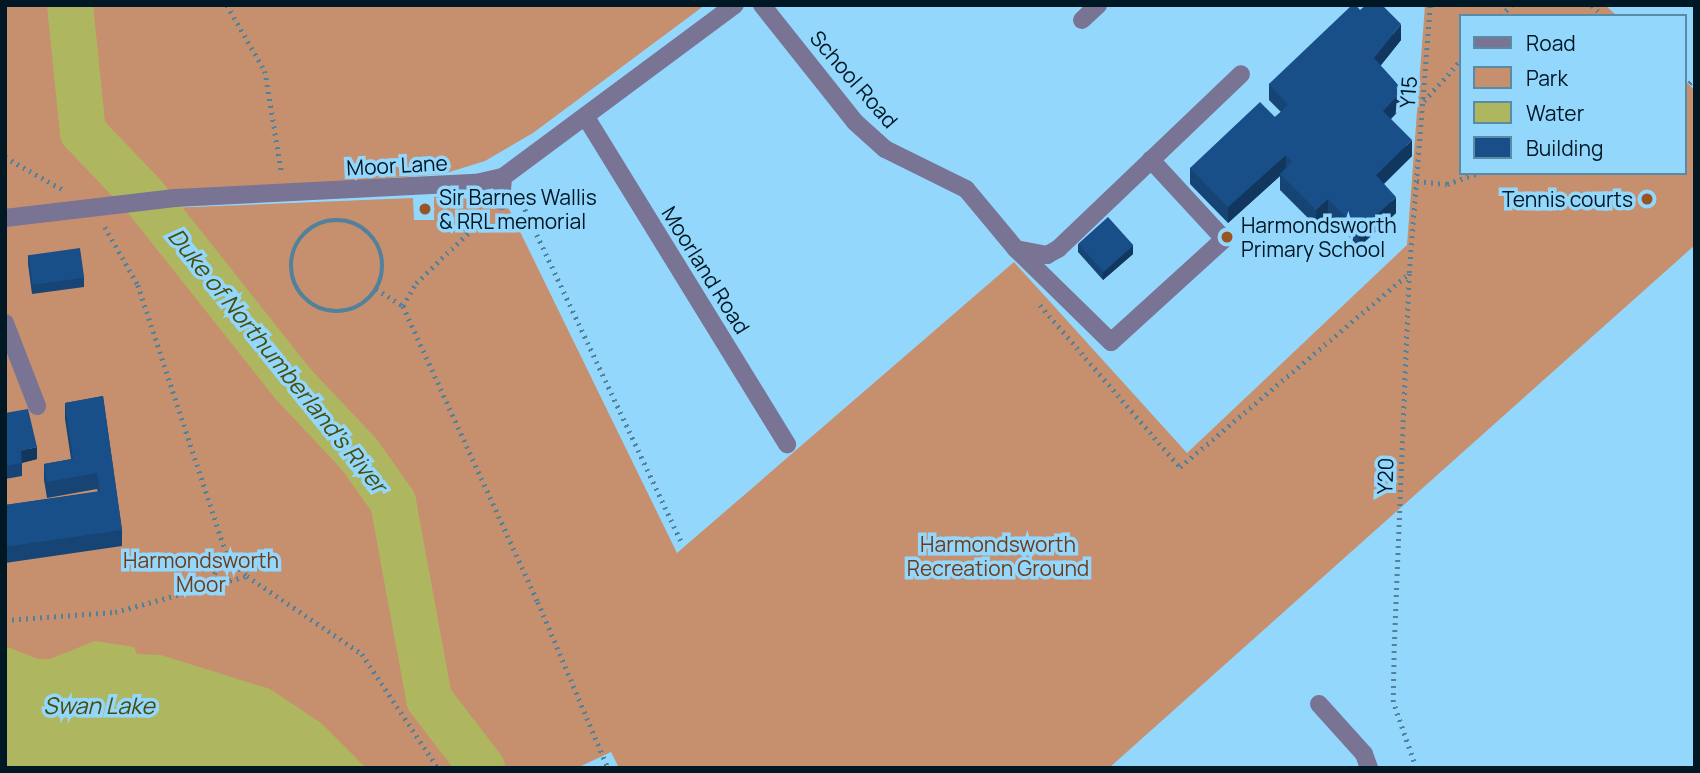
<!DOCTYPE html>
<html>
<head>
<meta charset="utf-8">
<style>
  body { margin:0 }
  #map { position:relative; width:1700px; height:773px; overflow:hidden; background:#94d7fd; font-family:Manrope,sans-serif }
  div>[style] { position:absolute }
  .green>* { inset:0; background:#c6906e }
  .water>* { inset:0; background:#afb660 }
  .river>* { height:46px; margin:-23px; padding:0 23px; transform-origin:23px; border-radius:23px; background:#afb660 }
  .path>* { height:4.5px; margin-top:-2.25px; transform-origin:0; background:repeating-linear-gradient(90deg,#52819c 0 2px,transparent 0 7px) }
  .path>.ring { margin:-2.25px; padding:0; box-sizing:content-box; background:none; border:4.5px solid #52819c; border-radius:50% }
  .minor>* { height:18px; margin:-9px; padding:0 9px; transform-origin:9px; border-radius:9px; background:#797394 }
  .wall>* { inset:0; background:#164475 }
  .shaded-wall>* { inset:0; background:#12375f }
  .building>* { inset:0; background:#194f88; transform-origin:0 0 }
  .dots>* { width:19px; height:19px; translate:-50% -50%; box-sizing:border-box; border:4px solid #94d7fd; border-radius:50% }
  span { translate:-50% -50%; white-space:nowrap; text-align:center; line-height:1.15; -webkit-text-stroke:7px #94d7fd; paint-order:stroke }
  .street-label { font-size:21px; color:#001724 }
  .poi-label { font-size:21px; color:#001724 }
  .left { translate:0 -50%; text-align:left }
  .right { translate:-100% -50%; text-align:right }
  .park-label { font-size:21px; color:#6e3c19 }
  .water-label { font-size:23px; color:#494d0b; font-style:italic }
  .frame { position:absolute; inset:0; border:7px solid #001724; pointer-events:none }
  .legend { position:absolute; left:1459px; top:14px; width:228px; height:161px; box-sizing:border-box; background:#94d7fd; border:2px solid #598aa6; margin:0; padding:9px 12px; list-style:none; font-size:21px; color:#001724 }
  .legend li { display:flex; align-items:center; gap:14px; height:35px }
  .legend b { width:35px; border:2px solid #598aa6 }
</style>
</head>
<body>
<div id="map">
  <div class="green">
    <i style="clip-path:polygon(5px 5px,705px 5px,533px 133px,485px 161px,443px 174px,144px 196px,293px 384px,359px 454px,393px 502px,429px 699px,482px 768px,5px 768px)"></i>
    <i style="clip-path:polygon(1425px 5px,1605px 5px,1617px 16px,1460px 16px,1460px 173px,1684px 173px,1684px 79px,1695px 91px,1695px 245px,1109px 768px,619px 768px,611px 752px,577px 768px,496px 768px,443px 694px,406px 497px,380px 460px,167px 208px,413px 198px,414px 220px,434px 220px,434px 197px,496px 193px,506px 203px,677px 553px,1014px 262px,1187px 453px,1407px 245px)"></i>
  </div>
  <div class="water">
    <i style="clip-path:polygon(95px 641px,134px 647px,137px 654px,161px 655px,270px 689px,321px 723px,366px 768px,5px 768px,5px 646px,38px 659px,50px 659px)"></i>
  </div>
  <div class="river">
    <i style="left:70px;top:5px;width:128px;rotate:84.2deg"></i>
    <i style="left:83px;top:132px;width:88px;rotate:46.4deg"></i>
    <i style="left:144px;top:196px;width:240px;rotate:51.6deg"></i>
    <i style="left:293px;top:384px;width:96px;rotate:46.7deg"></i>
    <i style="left:359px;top:454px;width:59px;rotate:54.7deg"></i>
    <i style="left:393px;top:502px;width:200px;rotate:79.6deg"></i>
    <i style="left:429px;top:699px;width:87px;rotate:52.5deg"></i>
  </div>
  <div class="path">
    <i style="left:227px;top:5px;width:76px;rotate:60.1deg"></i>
    <i style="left:265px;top:71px;width:105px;rotate:80.7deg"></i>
    <i style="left:1592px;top:5px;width:16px;rotate:45deg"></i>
    <i style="left:1501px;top:16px;width:15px;rotate:-48deg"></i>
    <i style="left:1684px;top:88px;width:15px;rotate:-42deg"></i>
    <i style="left:1424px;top:101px;width:54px;rotate:-48deg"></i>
    <i style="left:5px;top:157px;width:69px;rotate:29.5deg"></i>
    <i style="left:1417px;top:181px;width:30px;rotate:6deg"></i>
    <i style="left:1447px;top:184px;width:34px;rotate:-19deg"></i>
    <i style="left:522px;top:203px;width:374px;rotate:64.8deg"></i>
    <i class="ring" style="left:291px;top:220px;width:87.5px;height:87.5px"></i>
    <i style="left:105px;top:227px;width:67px;rotate:60.4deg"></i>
    <i style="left:138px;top:285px;width:282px;rotate:71.8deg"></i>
    <i style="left:226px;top:553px;width:31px;rotate:48deg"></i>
    <i style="left:247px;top:576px;width:139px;rotate:34.1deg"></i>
    <i style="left:362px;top:654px;width:137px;rotate:56.3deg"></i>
    <i style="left:376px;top:289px;width:32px;rotate:32deg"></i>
    <i style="left:403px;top:306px;width:325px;rotate:65.5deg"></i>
    <i style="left:538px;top:602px;width:180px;rotate:67.1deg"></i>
    <i style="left:1040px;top:305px;width:214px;rotate:49.2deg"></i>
    <i style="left:1180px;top:467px;width:299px;rotate:-40.2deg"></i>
    <i style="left:403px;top:306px;width:26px;rotate:-61deg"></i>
    <i style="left:416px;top:283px;width:98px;rotate:-43.8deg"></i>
    <i style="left:207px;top:586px;width:38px;rotate:-60deg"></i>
    <i style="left:5px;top:620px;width:110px;rotate:-4.2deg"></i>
    <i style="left:115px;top:612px;width:137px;rotate:-15.3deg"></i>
    <i style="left:1416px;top:768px;width:70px;rotate:-109.2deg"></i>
    <i style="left:1393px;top:702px;width:56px;rotate:-89deg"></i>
    <i style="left:1394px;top:646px;width:373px;rotate:-87.7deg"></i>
    <i style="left:1409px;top:273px;width:269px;rotate:-85.5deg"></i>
  </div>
  <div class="minor">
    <i style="left:762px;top:5px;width:149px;rotate:51.5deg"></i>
    <i style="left:855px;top:122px;width:40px;rotate:42deg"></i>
    <i style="left:885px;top:149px;width:90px;rotate:26.3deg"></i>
    <i style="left:966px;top:189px;width:78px;rotate:50.2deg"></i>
    <i style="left:1016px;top:249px;width:133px;rotate:44.4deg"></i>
    <i style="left:1111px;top:342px;width:153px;rotate:-42.3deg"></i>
    <i style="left:1224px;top:239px;width:108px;rotate:-132.7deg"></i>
    <i style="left:1082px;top:20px;width:22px;rotate:-43deg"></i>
    <i style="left:587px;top:119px;width:382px;rotate:58.4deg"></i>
    <i style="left:501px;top:201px;width:24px;rotate:-85deg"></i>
    <i style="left:5px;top:218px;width:171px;rotate:-6.7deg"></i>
    <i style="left:175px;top:198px;width:301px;rotate:-2.9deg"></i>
    <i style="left:476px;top:183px;width:28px;rotate:-13deg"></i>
    <i style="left:503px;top:177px;width:289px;rotate:-36.6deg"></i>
    <i style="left:1016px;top:249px;width:32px;rotate:11deg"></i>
    <i style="left:1047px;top:255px;width:13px;rotate:-29deg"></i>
    <i style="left:1058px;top:249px;width:253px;rotate:-43.7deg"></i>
    <i style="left:5px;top:323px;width:89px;rotate:68.9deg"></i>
    <i style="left:1319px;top:704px;width:67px;rotate:48deg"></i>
    <i style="left:1364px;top:754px;width:15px;rotate:70deg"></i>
  </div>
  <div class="wall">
    <i style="clip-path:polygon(1360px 10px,1401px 40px,1380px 66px,1403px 106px,1391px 119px,1412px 156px,1384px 184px,1396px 213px,1359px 247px,1328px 215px,1316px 226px,1280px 190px,1280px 176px,1228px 223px,1190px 184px,1190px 168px,1275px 117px,1281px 112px,1269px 100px,1269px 84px)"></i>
    <i style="clip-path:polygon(1078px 244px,1133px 254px,1103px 280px,1078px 252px)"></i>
    <i style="clip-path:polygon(28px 255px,84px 278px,84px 287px,32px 294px,28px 264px)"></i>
    <i style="clip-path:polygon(103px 396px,122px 530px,122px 546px,5px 563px,5px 505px,98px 492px,97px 489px,47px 498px,44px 480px,44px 464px,71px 459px,65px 419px,65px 403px)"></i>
    <i style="clip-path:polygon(5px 413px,37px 459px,22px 463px,22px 476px,5px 479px)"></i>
  </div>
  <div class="shaded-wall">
    <i style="clip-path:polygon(1401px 24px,1401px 40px,1374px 74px,1374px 58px)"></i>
    <i style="clip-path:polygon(1403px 90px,1403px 106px,1383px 127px,1383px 111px)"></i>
    <i style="clip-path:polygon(1412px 140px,1412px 156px,1376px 191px,1376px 175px)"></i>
    <i style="clip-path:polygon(1286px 155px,1286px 171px,1280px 174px,1280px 176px,1228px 223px,1228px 207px)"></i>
    <i style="clip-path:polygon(1396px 197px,1396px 213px,1359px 247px,1359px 231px)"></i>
    <i style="clip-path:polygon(1328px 199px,1328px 215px,1316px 226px,1316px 210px)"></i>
    <i style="clip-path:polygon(1133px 245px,1133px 254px,1103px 280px,1103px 271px)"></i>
    <i style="clip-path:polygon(37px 447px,37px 459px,21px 463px,21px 451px)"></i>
  </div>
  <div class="building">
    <i style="clip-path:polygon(1352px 5px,1356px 5px,1360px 10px,1366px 5px,1382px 5px,1401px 24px,1374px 58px,1403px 90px,1383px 111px,1412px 140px,1376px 175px,1396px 197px,1359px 231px,1328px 199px,1316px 210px,1280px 174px,1292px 162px,1286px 155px,1228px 207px,1190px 168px,1260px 102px,1275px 117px,1288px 105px,1269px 84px)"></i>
    <i style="left:1108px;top:217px;width:38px;height:40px;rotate:48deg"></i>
    <i style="left:80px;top:248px;width:30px;height:52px;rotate:82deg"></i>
    <i style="clip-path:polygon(103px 396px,122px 530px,5px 547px,5px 505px,100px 491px,97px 473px,47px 482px,44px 464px,73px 459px,65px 403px)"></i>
    <i style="clip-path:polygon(28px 409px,37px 447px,21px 451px,22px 463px,5px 466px,5px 413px)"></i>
  </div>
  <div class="dots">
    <i style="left:1647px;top:199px;background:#975424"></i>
    <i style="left:425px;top:209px;background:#975424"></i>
    <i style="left:1227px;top:237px;background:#975424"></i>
  </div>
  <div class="street-label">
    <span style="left:854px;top:79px;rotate:49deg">School Road</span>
    <span style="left:1408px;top:92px;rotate:-86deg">Y15</span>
    <span style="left:397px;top:165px;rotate:-3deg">Moor Lane</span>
    <span style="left:706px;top:270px;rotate:58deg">Moorland Road</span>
    <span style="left:1385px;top:476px;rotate:-88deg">Y20</span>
  </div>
  <div class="poi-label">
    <span class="left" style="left:439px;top:209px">Sir Barnes Wallis<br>&amp; RRL memorial</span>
    <span class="right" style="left:1633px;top:199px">Tennis courts</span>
    <span class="left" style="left:1241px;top:237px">Harmondsworth<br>Primary School</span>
  </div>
  <div class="park-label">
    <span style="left:998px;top:556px">Harmondsworth<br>Recreation Ground</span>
    <span style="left:201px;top:572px">Harmondsworth<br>Moor</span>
  </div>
  <div class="water-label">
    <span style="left:278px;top:360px;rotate:51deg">Duke of Northumberland's River</span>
    <span style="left:99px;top:705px">Swan Lake</span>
  </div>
  <div class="frame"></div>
  <ul class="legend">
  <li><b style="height:9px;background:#797394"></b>Road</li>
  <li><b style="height:19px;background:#c6906e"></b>Park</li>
  <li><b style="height:19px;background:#afb660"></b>Water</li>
  <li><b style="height:19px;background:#194f88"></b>Building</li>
  </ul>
</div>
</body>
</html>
